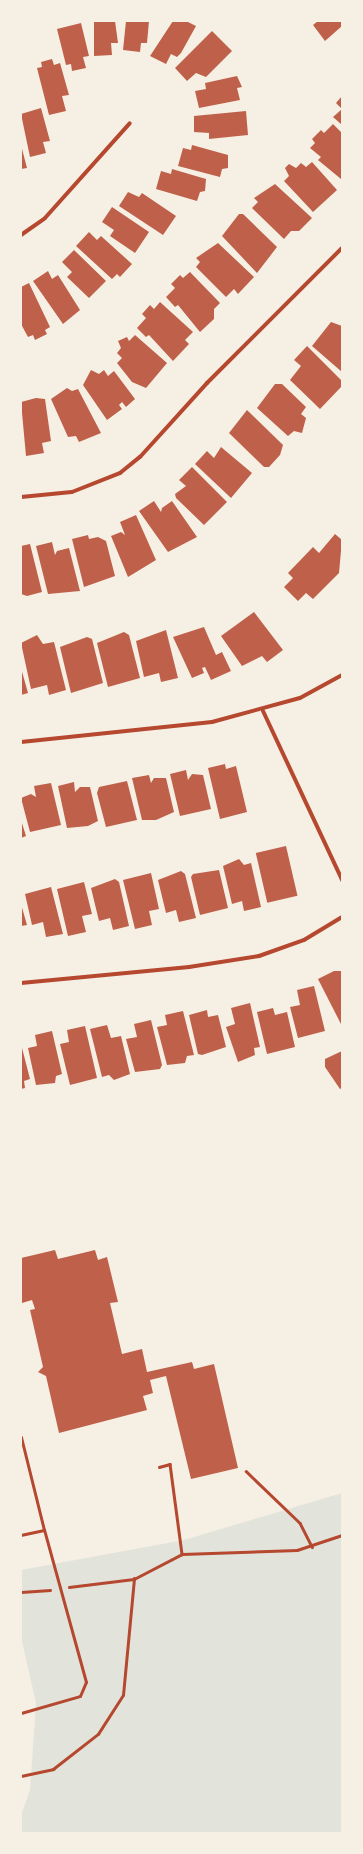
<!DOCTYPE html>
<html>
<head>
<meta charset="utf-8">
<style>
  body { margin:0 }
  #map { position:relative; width:363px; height:1854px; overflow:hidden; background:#f6efe4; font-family:"Times New Roman",serif }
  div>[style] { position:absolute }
  .green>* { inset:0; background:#e2e4dc }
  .building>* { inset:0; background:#bf614a; transform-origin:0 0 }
  .path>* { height:2.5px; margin:-1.25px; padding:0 1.25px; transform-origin:1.25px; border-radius:1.25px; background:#b5482f }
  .service>* { height:3px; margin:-1.5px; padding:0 1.5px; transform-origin:1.5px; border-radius:1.5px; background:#b5482f }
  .minor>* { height:4px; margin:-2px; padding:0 2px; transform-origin:2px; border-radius:2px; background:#b5482f }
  span { translate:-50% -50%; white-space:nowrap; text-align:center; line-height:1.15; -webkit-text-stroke:4px #f6efe4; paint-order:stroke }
  .frame { position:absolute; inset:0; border:22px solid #f6efe4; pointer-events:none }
</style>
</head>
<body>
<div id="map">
  <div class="green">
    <i style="clip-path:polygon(342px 1493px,342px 1833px,21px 1833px,21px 1815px,30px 1790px,36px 1703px,21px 1637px,21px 1570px,184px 1540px)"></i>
  </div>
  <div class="building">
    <i style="clip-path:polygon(94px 21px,115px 21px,118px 43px,111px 43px,112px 55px,94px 56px)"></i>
    <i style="clip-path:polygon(126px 21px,149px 21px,147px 43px,141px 43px,140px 52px,123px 50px)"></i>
    <i style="clip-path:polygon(173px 21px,186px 21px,196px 26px,181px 53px,177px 57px,171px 54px,166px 64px,150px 56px)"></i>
    <i style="clip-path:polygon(318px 21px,342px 21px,342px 26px,325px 41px,313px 25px)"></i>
    <i style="clip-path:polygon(81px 23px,89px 56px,83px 57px,86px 68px,72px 71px,71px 64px,66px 65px,57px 29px)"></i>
    <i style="clip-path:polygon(212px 31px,232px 51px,206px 77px,196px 73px,187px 81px,175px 68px)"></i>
    <i style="clip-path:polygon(52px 59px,54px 65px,60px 63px,69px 95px,62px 96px,66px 111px,49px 115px,37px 68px,42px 67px,41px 62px)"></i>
    <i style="clip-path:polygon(237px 76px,242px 87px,237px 88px,240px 100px,199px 108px,195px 91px,206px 89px,205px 83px)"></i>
    <i style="clip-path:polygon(342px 96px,342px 125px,333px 117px,342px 109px,336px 103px)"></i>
    <i style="clip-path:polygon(41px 108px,50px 141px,43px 142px,46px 153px,30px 157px,21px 114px)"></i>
    <i style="clip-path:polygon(246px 111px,248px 135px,209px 139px,209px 133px,194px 132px,194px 116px)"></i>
    <i style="clip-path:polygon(333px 124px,342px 133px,341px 179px,318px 160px,321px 157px,310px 148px,315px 143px,312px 139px,321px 130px,324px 133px)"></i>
    <i style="clip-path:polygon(21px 145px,27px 168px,21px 169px)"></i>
    <i style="clip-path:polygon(192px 145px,228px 155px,228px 168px,222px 169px,220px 177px,178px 166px,183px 148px,191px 150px)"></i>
    <i style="clip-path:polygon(312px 162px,337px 190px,313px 212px,284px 181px,289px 176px,285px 168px,289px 164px,296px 168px,301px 163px,306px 167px)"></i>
    <i style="clip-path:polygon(172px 169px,206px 179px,205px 191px,200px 192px,197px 201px,156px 189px,161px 171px,171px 174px)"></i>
    <i style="clip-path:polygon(275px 184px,312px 218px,299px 231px,291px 231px,284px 239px,252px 208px,258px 202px,254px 198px)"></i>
    <i style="clip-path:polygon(128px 192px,139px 197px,142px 193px,176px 216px,163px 235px,119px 206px)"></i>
    <i style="clip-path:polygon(112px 207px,149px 232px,135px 253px,110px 236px,114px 230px,102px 222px)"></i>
    <i style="clip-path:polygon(239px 214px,243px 214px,277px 247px,257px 273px,222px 236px)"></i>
    <i style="clip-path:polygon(89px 232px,97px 240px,101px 236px,132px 264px,120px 277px,117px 274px,112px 279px,76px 246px)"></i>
    <i style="clip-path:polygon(218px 243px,254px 277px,238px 294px,234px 289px,226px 297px,196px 267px,200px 262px,196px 258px)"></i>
    <i style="clip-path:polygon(74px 250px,106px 281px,89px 298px,67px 277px,72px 272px,62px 262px)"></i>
    <i style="clip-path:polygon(48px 271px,52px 279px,58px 275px,80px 310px,63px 324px,33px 281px)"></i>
    <i style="clip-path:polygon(190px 272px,220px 303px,214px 309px,214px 319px,200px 332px,178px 305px,175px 307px,166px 297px,175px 288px,171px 284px,180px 275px,183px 278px)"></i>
    <i style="clip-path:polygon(29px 283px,50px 327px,45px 330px,47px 334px,35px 340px,33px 335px,28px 337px,21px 324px,21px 287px)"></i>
    <i style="clip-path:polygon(160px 302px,193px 332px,185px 340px,189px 344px,173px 361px,149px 335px,146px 337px,137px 328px,146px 318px,142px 314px,150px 305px,154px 309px)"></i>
    <i style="clip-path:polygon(331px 322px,342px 326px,342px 372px,312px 346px)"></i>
    <i style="clip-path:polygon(135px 335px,167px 363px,146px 388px,132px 382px,117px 363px,122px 358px,117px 353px,121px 348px,118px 341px,127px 337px,129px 341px)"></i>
    <i style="clip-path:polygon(307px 346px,342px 381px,342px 386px,320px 409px,290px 380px,301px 366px,294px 360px)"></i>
    <i style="clip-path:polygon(91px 370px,99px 374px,104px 370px,108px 376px,114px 371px,135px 399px,126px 407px,122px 402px,119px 405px,122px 409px,107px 420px,83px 385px)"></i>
    <i style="clip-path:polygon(275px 384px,282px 384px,306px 407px,301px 414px,306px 418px,302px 433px,294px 431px,288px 436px,257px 408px)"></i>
    <i style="clip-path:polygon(67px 388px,72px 391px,78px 389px,101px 433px,79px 442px,76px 436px,68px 437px,51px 399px)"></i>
    <i style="clip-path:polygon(36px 398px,45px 399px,51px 441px,42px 443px,44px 453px,26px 456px,21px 402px)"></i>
    <i style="clip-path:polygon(247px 410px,283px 445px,280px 455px,269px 467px,264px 467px,229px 433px)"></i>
    <i style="clip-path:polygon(221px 447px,252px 473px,231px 498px,195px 464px,207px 451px,214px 458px)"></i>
    <i style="clip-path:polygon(192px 467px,227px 502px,204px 525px,176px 498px,175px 494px,186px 486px,179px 480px)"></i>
    <i style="clip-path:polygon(154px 501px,161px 512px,162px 508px,172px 501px,197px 537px,168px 552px,139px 511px)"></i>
    <i style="clip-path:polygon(136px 515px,156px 560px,128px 577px,111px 536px,121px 532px,125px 535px,120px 522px)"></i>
    <i style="clip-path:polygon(335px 534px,342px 540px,339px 573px,313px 599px,306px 593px,298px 601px,284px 587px,293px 578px,288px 573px,313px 547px,319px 553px)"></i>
    <i style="clip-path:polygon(88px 535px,89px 539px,98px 537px,106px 541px,115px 576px,84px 587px,72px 539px)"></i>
    <i style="clip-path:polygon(52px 542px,55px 555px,57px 551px,69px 548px,80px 591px,48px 594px,36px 546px)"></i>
    <i style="clip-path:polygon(30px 544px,42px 592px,27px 596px,21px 594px,21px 546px)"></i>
    <i style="clip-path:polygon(254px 612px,283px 650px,267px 662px,262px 656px,242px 666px,221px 636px)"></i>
    <i style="clip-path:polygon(204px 627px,216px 655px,222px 652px,231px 671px,211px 680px,205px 667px,202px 668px,204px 673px,192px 678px,173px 637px)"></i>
    <i style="clip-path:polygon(166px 630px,178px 678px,161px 682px,159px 673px,144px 677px,136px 641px)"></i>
    <i style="clip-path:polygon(124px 632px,129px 635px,140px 678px,108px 687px,97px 643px)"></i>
    <i style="clip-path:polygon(37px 635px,43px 644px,54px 642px,66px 690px,49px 695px,47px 685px,31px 689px,21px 643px)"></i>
    <i style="clip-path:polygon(87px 637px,92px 639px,103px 683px,71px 693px,60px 647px)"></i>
    <i style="clip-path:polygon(21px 668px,28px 693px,21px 695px)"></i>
    <i style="clip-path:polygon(225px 764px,226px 769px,236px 766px,247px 812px,220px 819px,208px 768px)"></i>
    <i style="clip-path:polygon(186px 770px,188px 780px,192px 774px,203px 775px,211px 809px,180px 816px,170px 774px)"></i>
    <i style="clip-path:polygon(149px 775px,151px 783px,154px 778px,166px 778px,174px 812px,156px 820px,142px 820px,132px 778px)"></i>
    <i style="clip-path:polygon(127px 781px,137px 820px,106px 827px,97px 793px,99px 787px)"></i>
    <i style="clip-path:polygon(74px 782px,75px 792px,80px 787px,90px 787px,98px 821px,88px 826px,67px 828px,58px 786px)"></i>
    <i style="clip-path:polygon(51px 783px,61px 825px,30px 832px,21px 798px,31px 794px,36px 797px,34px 786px)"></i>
    <i style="clip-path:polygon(21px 820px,26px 836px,21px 838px)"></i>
    <i style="left:286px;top:846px;width:51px;height:31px;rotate:77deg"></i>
    <i style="clip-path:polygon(239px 859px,244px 865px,251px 863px,261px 907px,244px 911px,242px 901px,232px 904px,223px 866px)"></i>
    <i style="clip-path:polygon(219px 870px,228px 908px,200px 915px,191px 877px,193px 874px)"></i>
    <i style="clip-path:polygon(181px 871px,185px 874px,196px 918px,179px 922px,176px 910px,166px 913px,158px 880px)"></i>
    <i style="clip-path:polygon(151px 873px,159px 909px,149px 911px,152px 925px,135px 929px,123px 880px)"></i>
    <i style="clip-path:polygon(115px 879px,119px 882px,129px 926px,113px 930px,110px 918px,99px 921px,91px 888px)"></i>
    <i style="clip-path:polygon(84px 882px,92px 914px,82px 916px,86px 932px,68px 936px,57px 889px)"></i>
    <i style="clip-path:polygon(51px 887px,63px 934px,46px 937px,43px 922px,32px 925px,25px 894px)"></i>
    <i style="clip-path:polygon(21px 904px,27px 925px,21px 926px)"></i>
    <i style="clip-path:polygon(334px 971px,342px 971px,342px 1026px,318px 979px)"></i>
    <i style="clip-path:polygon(314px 986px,325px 1031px,298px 1038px,290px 1007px,300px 1005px,297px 990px)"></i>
    <i style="clip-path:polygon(250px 1003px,260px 1047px,254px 1048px,255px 1055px,238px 1062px,226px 1027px,235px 1024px,231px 1008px)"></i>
    <i style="clip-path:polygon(273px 1008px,275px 1015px,287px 1012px,295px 1047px,267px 1054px,257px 1012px)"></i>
    <i style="clip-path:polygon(207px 1010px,208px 1017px,218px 1015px,226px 1047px,202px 1055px,198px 1054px,189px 1015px)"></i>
    <i style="clip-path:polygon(183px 1011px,194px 1055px,187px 1056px,185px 1063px,167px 1065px,157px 1027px,167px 1025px,165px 1015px)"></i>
    <i style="clip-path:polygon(151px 1020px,162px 1065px,160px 1069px,135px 1072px,126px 1039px,137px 1037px,134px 1024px)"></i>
    <i style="clip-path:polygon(107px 1025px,111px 1038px,121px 1036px,130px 1074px,114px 1080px,109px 1075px,102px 1077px,90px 1029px)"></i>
    <i style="clip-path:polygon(85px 1026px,97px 1078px,70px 1085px,60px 1044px,69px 1042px,67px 1030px)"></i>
    <i style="clip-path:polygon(52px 1031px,62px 1074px,56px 1076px,55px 1083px,36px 1085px,28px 1048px,37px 1046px,35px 1035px)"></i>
    <i style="clip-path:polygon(21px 1044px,30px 1079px,24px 1081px,25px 1088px,21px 1089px)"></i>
    <i style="clip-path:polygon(342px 1051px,342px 1088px,340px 1089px,325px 1067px,325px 1059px)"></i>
    <i style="clip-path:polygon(55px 1250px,58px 1259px,95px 1250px,98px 1260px,107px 1257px,118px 1302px,110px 1303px,122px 1354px,142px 1349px,147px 1372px,192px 1362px,194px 1369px,214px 1364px,238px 1468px,191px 1479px,166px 1376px,150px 1380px,153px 1393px,143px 1396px,147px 1410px,59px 1433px,46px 1376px,38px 1372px,43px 1367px,30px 1310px,35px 1309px,32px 1300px,22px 1303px,21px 1298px,21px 1258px)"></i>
  </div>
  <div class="path">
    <i style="left:159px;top:1467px;width:11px;rotate:-15deg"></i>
    <i style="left:170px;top:1464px;width:91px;rotate:82.4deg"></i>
    <i style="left:246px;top:1471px;width:75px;rotate:43.9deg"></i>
    <i style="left:300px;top:1523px;width:27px;rotate:63deg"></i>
    <i style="left:69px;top:1587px;width:65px;rotate:-7deg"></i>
    <i style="left:134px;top:1579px;width:54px;rotate:-27.5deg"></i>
    <i style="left:182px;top:1554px;width:115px;rotate:-2deg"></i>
    <i style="left:297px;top:1550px;width:47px;rotate:-18.4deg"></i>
    <i style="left:21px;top:1592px;width:29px;rotate:-4deg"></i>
    <i style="left:21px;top:1776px;width:33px;rotate:-12deg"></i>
    <i style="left:53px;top:1769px;width:57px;rotate:-37.9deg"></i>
    <i style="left:98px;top:1734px;width:46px;rotate:-57.3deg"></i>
    <i style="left:123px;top:1695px;width:117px;rotate:-84.6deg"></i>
  </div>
  <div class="service">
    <i style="left:21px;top:1437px;width:96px;rotate:76.1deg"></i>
    <i style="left:44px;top:1530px;width:24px;rotate:168deg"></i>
    <i style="left:21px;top:1713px;width:61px;rotate:-16.1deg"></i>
    <i style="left:80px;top:1696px;width:15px;rotate:-67deg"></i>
    <i style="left:86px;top:1682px;width:158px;rotate:-105.4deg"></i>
  </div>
  <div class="minor">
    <i style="left:21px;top:235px;width:29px;rotate:-35deg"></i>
    <i style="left:45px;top:218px;width:127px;rotate:-48.2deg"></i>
    <i style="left:21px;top:497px;width:51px;rotate:-5.6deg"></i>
    <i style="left:72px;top:492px;width:52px;rotate:-21.6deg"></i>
    <i style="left:120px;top:473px;width:26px;rotate:-39deg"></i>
    <i style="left:140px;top:457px;width:100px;rotate:-47.8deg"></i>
    <i style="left:207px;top:383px;width:191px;rotate:-45deg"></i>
    <i style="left:263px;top:711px;width:187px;rotate:64.9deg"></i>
    <i style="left:21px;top:742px;width:192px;rotate:-6deg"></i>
    <i style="left:212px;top:722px;width:91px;rotate:-15.3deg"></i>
    <i style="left:300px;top:698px;width:48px;rotate:-28.7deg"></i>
    <i style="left:21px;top:983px;width:169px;rotate:-5.4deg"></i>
    <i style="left:189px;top:967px;width:71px;rotate:-8.9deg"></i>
    <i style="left:259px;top:956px;width:48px;rotate:-19.6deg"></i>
    <i style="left:304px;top:940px;width:44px;rotate:-31.2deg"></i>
  </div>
  <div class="frame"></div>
</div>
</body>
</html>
